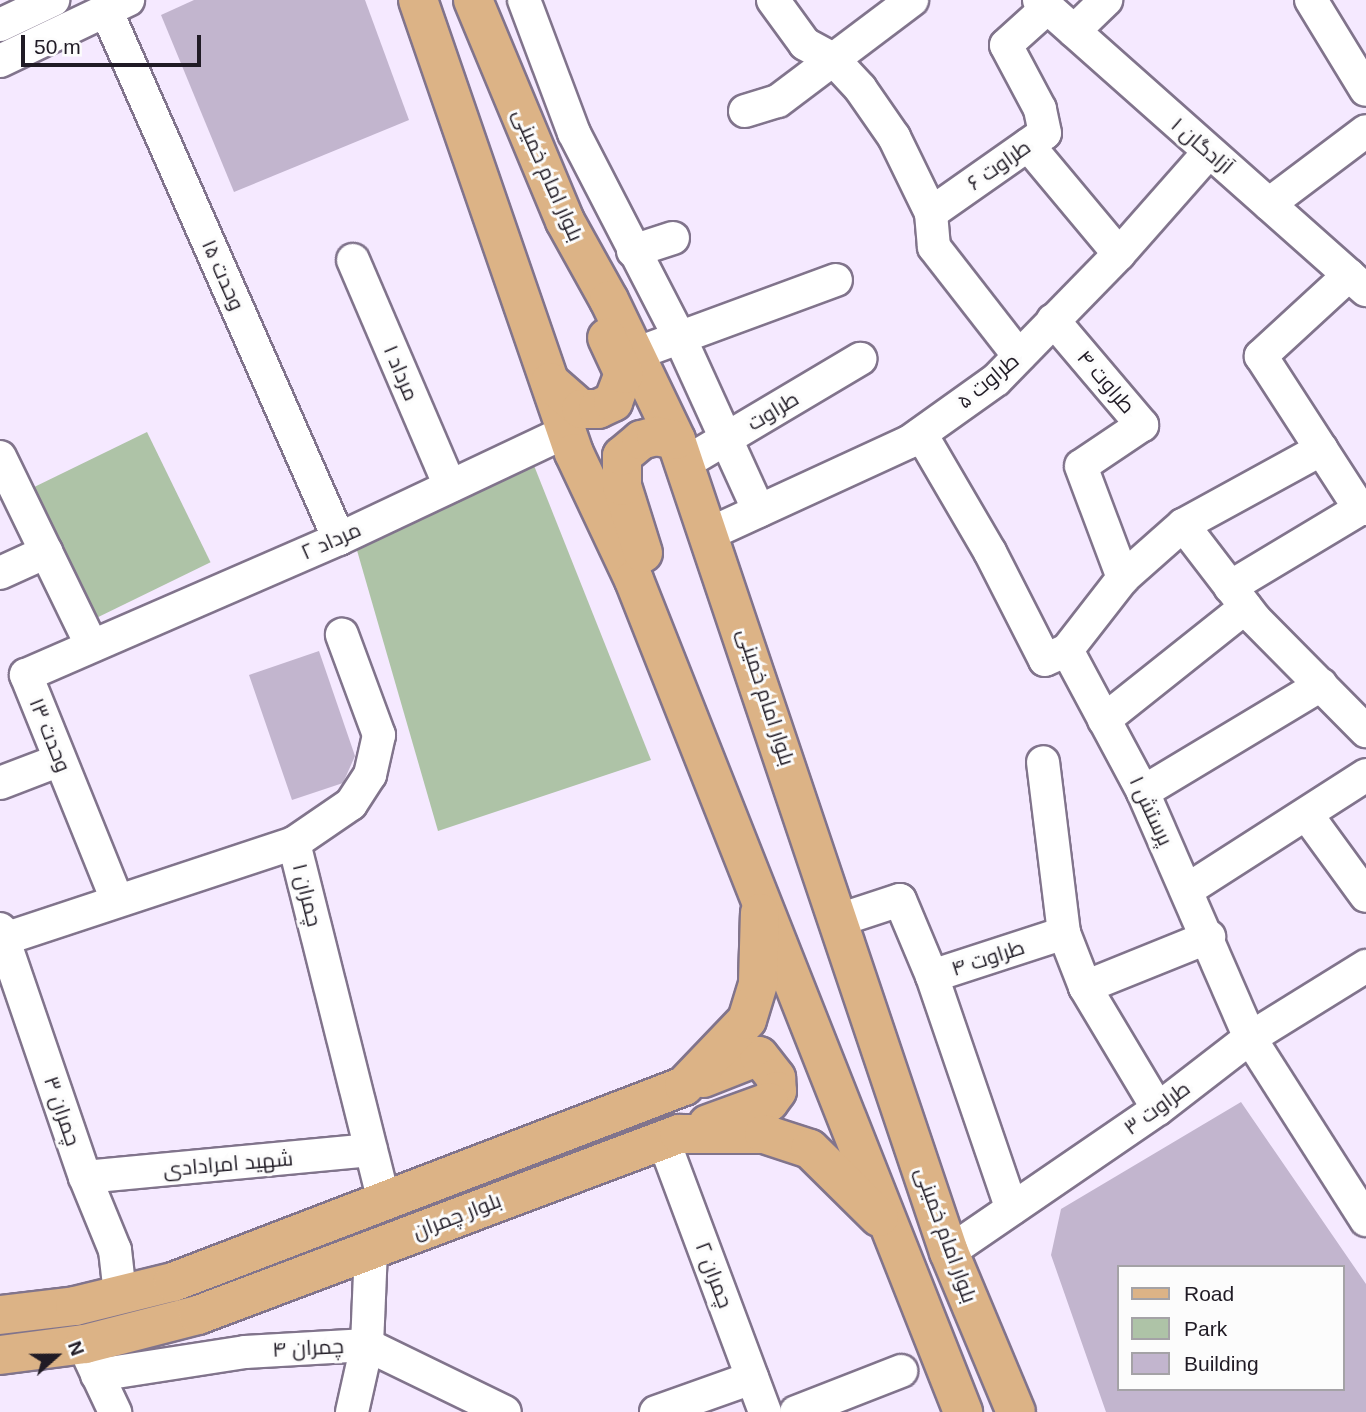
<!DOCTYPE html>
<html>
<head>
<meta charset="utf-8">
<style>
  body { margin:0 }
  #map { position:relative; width:1366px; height:1412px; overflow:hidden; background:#f5e9ff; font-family:Arial,Cairo,sans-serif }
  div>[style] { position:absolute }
  .green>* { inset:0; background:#aec3a7; transform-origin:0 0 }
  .building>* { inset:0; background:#c2b5ce }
  .roads { filter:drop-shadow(2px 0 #81748c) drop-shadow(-2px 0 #81748c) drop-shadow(0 2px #81748c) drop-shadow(0 -2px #81748c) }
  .minor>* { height:32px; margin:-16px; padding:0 16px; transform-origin:16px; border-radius:16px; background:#fff }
  .major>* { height:38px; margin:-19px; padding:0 19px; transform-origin:19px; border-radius:19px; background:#dcb386 }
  span { translate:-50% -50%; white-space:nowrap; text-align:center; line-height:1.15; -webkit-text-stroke:6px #fcfcfc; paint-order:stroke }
  .street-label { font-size:21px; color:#201b25 }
  .legend { position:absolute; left:1117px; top:1265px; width:228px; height:126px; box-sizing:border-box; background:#fcfcfc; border:2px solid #a4a2a6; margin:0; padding:9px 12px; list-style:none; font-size:21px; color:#201b25 }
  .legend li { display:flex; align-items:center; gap:14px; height:35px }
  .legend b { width:35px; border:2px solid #a4a2a6 }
  .north { position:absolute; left:21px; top:1321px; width:70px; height:70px; -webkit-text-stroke:5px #fcfcfc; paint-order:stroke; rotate:69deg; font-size:19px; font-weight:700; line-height:28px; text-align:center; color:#201b25 }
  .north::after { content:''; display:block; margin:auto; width:24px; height:32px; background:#201b25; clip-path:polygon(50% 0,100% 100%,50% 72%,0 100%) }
  .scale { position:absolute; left:21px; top:35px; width:180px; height:32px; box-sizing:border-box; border:4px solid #201b25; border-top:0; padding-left:9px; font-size:21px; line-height:24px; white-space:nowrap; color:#201b25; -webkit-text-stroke:5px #fcfcfc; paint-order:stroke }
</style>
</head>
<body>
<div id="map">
  <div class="green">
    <i style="left:147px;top:432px;width:145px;height:134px;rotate:64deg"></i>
    <i style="clip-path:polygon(533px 463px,651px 760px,438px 831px,354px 540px)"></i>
  </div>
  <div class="building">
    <i style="clip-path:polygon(194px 0,365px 0,409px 120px,234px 192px,161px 15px)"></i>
    <i style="clip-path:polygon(319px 651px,355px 756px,343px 783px,292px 800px,249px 675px)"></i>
    <i style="clip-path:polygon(evenodd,1241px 1102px,1366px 1284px,1366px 1412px,1106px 1412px,1051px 1255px,1061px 1209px,1241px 1102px,1119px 1267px,1343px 1267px,1343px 1389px,1119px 1389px,1119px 1267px)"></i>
  </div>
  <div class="roads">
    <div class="minor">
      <i style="left:524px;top:0;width:142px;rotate:69.4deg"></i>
      <i style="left:574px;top:133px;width:231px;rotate:62.7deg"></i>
      <i style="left:680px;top:338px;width:190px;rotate:65.5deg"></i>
      <i style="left:773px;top:0;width:54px;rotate:54deg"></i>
      <i style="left:805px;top:44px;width:32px;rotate:28deg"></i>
      <i style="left:833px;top:59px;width:40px;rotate:47deg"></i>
      <i style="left:860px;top:88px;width:60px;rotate:55.2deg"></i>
      <i style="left:894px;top:137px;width:85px;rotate:64deg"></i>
      <i style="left:931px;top:213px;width:34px;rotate:85deg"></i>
      <i style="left:934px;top:247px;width:138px;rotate:52.1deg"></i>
      <i style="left:1039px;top:0;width:437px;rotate:41.6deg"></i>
      <i style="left:1311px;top:0;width:105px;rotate:58.6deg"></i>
      <i style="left:106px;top:10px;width:578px;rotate:66.23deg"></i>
      <i style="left:0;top:25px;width:59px;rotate:-25.3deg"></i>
      <i style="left:1074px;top:31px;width:45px;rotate:-44.1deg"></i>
      <i style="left:0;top:61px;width:142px;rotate:-25.5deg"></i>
      <i style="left:745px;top:111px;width:34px;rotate:-17deg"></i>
      <i style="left:778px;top:101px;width:168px;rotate:-37deg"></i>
      <i style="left:1028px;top:145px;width:142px;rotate:50.1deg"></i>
      <i style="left:1269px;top:204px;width:121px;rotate:-37deg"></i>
      <i style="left:931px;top:213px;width:139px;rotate:-35.1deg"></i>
      <i style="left:1045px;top:133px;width:25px;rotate:-102deg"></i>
      <i style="left:1040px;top:109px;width:72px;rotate:-118deg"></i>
      <i style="left:1006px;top:45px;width:57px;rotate:-42.1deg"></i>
      <i style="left:633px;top:251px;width:42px;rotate:-18deg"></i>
      <i style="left:353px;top:260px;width:246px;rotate:66.8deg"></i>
      <i style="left:1349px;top:275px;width:120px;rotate:137.4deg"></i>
      <i style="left:1261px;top:356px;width:182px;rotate:57.1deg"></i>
      <i style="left:1360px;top:509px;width:6px"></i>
      <i style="left:1053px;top:320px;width:138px;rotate:49.7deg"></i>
      <i style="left:1142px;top:425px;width:73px;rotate:146.1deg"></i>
      <i style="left:1081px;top:466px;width:120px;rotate:69.4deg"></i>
      <i style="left:635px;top:354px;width:214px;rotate:-20.2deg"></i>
      <i style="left:921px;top:434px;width:137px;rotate:59.7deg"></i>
      <i style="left:990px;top:552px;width:121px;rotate:63deg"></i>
      <i style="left:1045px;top:660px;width:24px;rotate:-24deg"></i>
      <i style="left:1067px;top:650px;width:161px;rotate:61.8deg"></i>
      <i style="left:1143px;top:792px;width:268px;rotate:66.5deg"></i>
      <i style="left:1250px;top:1038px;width:216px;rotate:57.5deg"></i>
      <i style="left:0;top:457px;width:208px;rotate:64.1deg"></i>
      <i style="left:685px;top:463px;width:204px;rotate:-30.7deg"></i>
      <i style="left:1183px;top:525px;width:118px;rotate:52.5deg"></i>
      <i style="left:1255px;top:619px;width:158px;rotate:45.3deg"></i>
      <i style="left:711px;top:533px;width:218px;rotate:-24.7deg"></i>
      <i style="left:909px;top:442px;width:107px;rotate:-35.5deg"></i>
      <i style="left:996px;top:380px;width:176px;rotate:-45.7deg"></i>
      <i style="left:1119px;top:254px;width:135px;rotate:-48.6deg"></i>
      <i style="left:0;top:573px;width:51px;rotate:-24.5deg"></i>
      <i style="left:1230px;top:587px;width:152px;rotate:-31deg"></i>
      <i style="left:1067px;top:650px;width:91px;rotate:-52.1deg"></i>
      <i style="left:1123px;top:578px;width:80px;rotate:-41.5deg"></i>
      <i style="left:1183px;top:525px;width:158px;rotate:-28.7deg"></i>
      <i style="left:1104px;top:720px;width:181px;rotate:-38.5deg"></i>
      <i style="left:0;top:783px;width:64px;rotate:-21deg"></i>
      <i style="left:1143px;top:792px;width:208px;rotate:-31deg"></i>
      <i style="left:1307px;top:815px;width:100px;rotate:53.9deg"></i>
      <i style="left:294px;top:843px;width:370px;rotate:75.9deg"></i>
      <i style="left:1187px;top:890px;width:213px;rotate:-32.7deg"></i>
      <i style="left:117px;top:900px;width:243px;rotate:-112deg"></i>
      <i style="left:26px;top:675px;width:341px;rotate:-23.5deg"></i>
      <i style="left:339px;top:539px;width:252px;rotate:-25.3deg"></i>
      <i style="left:839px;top:920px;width:64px;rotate:-18.2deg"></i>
      <i style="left:900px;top:900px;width:82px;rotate:67.2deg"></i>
      <i style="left:932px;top:976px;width:139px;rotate:-18deg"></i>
      <i style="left:1064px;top:933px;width:172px;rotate:-97deg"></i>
      <i style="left:0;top:929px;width:262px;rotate:71.1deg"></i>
      <i style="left:85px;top:1177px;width:79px;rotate:67.7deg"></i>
      <i style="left:115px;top:1250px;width:44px;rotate:83.5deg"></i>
      <i style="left:1064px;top:933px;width:58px;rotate:68.7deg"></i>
      <i style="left:1085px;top:987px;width:134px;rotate:-22deg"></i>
      <i style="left:4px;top:939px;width:305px;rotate:-18.3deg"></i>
      <i style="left:294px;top:843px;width:69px;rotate:-34.4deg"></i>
      <i style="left:351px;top:804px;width:35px;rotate:-57deg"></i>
      <i style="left:370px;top:775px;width:41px;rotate:-77.3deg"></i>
      <i style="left:379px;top:735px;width:107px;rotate:-110.3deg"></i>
      <i style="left:932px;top:976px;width:246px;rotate:71.1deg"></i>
      <i style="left:1085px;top:987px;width:142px;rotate:59.1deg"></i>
      <i style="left:663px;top:1139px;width:291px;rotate:69.5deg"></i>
      <i style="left:85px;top:1177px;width:287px;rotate:-5.4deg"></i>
      <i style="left:949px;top:1252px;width:253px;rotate:-34.4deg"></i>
      <i style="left:1158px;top:1109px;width:116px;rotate:-37.7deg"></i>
      <i style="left:1250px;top:1038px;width:137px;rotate:-31.8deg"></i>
      <i style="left:90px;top:1359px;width:59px;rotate:64.7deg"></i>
      <i style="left:97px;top:1375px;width:150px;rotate:-8.8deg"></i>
      <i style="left:245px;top:1352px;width:122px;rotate:-3.3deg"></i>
      <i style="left:367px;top:1345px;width:153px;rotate:25.9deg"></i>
      <i style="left:352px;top:1412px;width:69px;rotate:-77.4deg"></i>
      <i style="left:367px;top:1345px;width:96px;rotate:-87.6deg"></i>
      <i style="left:656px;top:1412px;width:102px;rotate:-19.5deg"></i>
      <i style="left:796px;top:1412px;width:113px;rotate:-21.3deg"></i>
    </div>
    <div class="major">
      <i style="left:418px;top:0;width:479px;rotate:71deg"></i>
      <i style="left:574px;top:453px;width:140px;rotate:64.7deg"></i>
      <i style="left:634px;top:580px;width:895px;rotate:68.42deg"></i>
      <i style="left:473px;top:0;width:239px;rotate:67.4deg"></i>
      <i style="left:565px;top:221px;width:90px;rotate:60.9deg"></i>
      <i style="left:609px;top:300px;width:155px;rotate:64.4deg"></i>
      <i style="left:676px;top:440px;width:857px;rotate:71.42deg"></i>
      <i style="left:949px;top:1252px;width:173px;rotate:67.3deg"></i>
      <i style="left:550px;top:382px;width:41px;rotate:41.1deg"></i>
      <i style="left:581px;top:409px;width:17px"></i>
      <i style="left:598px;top:409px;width:17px;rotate:-25deg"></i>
      <i style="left:613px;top:402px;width:30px;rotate:-69deg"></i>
      <i style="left:624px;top:374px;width:40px;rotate:-115deg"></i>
      <i style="left:643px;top:553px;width:70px;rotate:-107.4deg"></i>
      <i style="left:622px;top:486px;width:30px;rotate:-90deg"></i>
      <i style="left:622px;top:456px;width:25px;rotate:-40deg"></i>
      <i style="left:641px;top:440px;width:16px;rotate:-15deg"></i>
      <i style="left:656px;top:436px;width:20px;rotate:11deg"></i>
      <i style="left:703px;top:1078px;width:60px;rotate:-21.4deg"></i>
      <i style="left:759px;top:1056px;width:28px;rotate:52deg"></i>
      <i style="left:776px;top:1078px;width:13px;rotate:86deg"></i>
      <i style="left:777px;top:1091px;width:14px;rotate:126deg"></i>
      <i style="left:769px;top:1102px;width:65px;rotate:160.2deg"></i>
      <i style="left:0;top:1315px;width:76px;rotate:-6.8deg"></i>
      <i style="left:75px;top:1306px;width:101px;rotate:-13.8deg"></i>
      <i style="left:173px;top:1282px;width:547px;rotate:-20.98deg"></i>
      <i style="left:684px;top:1086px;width:91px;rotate:-46.3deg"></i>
      <i style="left:747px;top:1020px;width:39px;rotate:-73deg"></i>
      <i style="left:758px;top:983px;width:70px;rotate:-88.4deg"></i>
      <i style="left:0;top:1355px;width:86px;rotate:-7.4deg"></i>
      <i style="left:85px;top:1344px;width:117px;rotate:-14.4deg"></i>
      <i style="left:198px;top:1315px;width:514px;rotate:-20.62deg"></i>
      <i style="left:679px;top:1134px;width:85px"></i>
      <i style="left:764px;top:1134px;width:48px;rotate:18.1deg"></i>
      <i style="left:810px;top:1149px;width:97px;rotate:44.6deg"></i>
    </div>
  </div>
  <div class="street-label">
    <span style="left:1202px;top:146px;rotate:41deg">آزادگان ۱</span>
    <span style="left:999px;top:165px;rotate:-35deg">طراوت ۶</span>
    <span style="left:548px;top:175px;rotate:66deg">بلوار امام خمینی</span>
    <span style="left:223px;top:275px;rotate:66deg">وحدت ۱۵</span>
    <span style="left:401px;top:373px;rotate:67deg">مرداد ۱</span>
    <span style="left:988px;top:381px;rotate:-40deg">طراوت ۵</span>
    <span style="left:1106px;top:382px;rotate:49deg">طراوت ۴</span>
    <span style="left:773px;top:411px;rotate:-31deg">طراوت</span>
    <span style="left:331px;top:541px;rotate:-24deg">مرداد ۲</span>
    <span style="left:766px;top:697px;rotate:72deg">بلوار امام خمینی</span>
    <span style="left:50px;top:735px;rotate:68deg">وحدت ۱۳</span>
    <span style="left:1151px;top:811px;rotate:65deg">پرستش ۱</span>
    <span style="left:307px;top:895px;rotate:76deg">چمران ۱</span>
    <span style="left:988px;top:958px;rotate:-18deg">طراوت ۴</span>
    <span style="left:1157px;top:1108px;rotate:-36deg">طراوت ۳</span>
    <span style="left:62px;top:1111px;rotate:71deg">چمران ۳</span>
    <span style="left:228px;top:1164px;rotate:-5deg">شهید امرادادی</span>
    <span style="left:457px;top:1216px;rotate:-21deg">بلوار چمران</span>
    <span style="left:946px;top:1235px;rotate:70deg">بلوار امام خمینی</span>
    <span style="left:714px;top:1275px;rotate:69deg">چمران ۲</span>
    <span style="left:308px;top:1348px;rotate:-3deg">چمران ۴</span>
  </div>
  <ul class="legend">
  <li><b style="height:9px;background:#dcb386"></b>Road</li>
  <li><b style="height:19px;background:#aec3a7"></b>Park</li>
  <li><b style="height:19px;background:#c2b5ce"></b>Building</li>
  </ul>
  <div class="north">N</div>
  <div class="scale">50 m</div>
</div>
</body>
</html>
